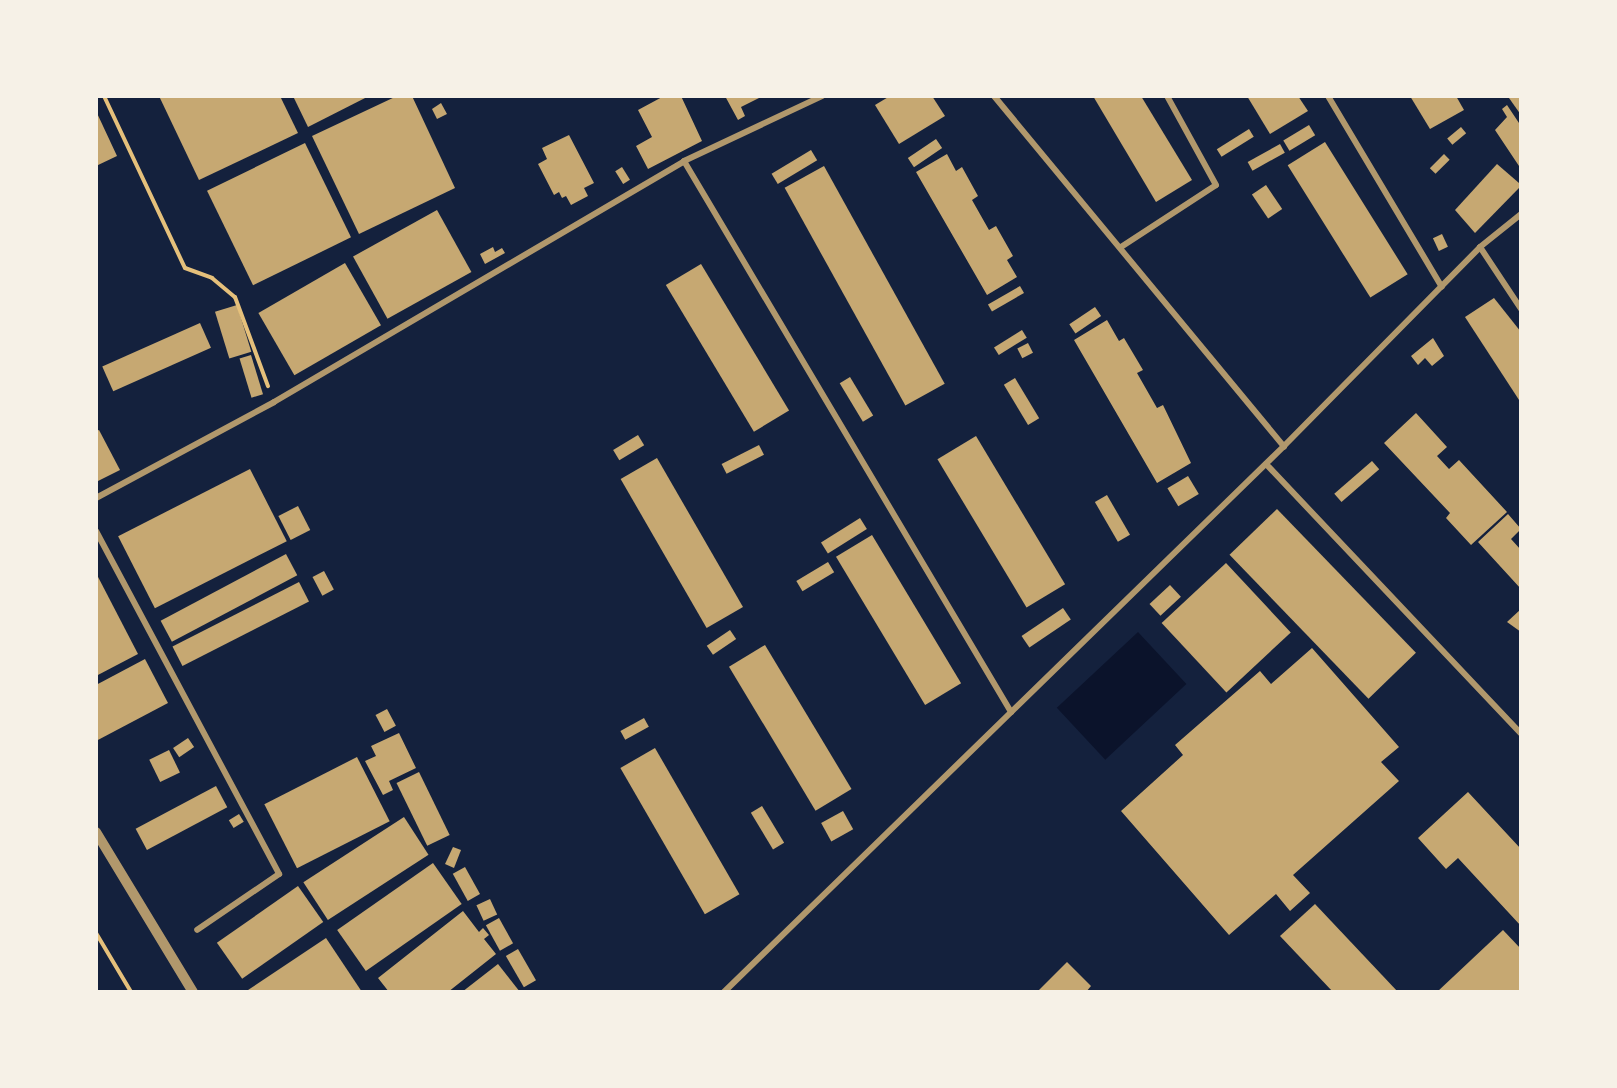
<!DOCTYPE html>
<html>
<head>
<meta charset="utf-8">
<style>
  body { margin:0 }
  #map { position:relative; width:1617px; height:1088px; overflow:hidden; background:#14213d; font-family:"Asap Condensed",sans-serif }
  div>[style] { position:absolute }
  .water>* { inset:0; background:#0b132b; transform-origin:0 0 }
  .building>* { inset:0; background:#c6a872; transform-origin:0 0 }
  .path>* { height:4px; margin:-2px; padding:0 2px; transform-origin:2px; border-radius:2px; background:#e5c07b }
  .minor>* { height:6px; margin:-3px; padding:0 3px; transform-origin:3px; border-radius:3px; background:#b1986c }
  .tertiary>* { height:10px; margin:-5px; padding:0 5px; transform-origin:5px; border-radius:5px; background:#b1986c }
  span { translate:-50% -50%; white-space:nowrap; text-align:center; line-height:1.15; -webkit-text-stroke:6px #f6f1e7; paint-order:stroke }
  .frame { position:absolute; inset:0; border:98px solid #f6f1e7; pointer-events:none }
</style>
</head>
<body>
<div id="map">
  <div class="water">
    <i style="left:1138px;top:632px;width:71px;height:111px;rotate:47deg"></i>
  </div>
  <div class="building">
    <i style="clip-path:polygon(159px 96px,280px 96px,298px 133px,199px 180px)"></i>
    <i style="clip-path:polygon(293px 96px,369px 96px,308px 127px)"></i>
    <i style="clip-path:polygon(397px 96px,412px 96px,455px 188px,359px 234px,312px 136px)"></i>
    <i style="clip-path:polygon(664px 96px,681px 96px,702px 141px,648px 169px,636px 146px,652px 137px,638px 110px)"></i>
    <i style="clip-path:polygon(725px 96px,758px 96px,759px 98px,741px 107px,745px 116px,738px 120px)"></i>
    <i style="clip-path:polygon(890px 96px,932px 96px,945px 116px,899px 144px,875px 105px)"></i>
    <i style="clip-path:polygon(1093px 96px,1141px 96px,1192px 180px,1156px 202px)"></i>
    <i style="clip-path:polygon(1247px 96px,1298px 96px,1308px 111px,1270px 134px)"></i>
    <i style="clip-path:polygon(1410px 96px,1456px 96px,1464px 110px,1430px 129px)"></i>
    <i style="clip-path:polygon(1521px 96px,1521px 115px,1509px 98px)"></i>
    <i style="clip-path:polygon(441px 103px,447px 114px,437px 119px,432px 109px)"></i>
    <i style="clip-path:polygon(1507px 105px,1521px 126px,1521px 169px,1495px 130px,1507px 117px,1502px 109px)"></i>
    <i style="clip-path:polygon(96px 111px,117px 156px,96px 166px)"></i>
    <i style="left:1309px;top:125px;width:12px;height:30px;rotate:59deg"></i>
    <i style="left:1461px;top:127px;width:8px;height:18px;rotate:50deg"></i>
    <i style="left:1249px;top:129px;width:9px;height:38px;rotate:58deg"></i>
    <i style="clip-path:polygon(569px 135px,594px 183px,584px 188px,588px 196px,571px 205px,566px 196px,562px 198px,559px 192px,554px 195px,538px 164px,547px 159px,542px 148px)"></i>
    <i style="left:936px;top:139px;width:11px;height:34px;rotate:56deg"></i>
    <i style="left:1325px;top:142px;width:156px;height:44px;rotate:58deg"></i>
    <i style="left:305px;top:143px;width:105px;height:109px;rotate:64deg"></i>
    <i style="left:1280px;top:144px;width:10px;height:37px;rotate:61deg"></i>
    <i style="left:811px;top:150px;width:12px;height:46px;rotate:59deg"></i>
    <i style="clip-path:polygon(947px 154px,956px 171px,962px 167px,978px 196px,972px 200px,989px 230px,996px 226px,1013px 256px,1007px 260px,1017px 277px,987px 295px,916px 172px)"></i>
    <i style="left:1444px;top:154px;width:8px;height:20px;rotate:45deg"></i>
    <i style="clip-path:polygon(1497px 164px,1519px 183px,1519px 188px,1475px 233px,1455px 210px)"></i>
    <i style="left:824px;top:166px;width:249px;height:45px;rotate:61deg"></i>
    <i style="left:622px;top:167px;width:15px;height:8px;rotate:58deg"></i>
    <i style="left:1266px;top:185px;width:29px;height:17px;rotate:56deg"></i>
    <i style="left:437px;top:210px;width:71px;height:96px;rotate:61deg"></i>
    <i style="left:1442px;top:234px;width:14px;height:10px;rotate:65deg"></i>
    <i style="clip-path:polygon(493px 247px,495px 252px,502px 248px,505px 253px,485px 264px,480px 254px)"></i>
    <i style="left:345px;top:263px;width:72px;height:100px;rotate:60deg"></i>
    <i style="left:701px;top:264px;width:171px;height:41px;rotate:59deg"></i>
    <i style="left:1020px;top:286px;width:8px;height:37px;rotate:60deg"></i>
    <i style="clip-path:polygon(1494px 298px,1521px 332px,1521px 403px,1465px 317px)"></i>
    <i style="left:237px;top:305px;width:49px;height:23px;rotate:73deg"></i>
    <i style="left:1095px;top:307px;width:11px;height:31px;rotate:56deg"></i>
    <i style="clip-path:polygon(1107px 320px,1119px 341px,1124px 338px,1143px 370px,1137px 373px,1157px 408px,1163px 405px,1191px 463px,1157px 483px,1074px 340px)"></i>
    <i style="left:200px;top:323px;width:27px;height:107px;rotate:66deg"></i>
    <i style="left:1022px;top:330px;width:9px;height:33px;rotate:58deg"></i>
    <i style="clip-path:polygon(1433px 338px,1444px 356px,1432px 366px,1425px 358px,1418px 365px,1411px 356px)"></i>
    <i style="left:1028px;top:343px;width:11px;height:12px;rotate:63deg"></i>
    <i style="left:251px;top:355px;width:41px;height:12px;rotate:73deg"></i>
    <i style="left:850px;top:377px;width:45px;height:12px;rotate:59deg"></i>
    <i style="left:1015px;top:378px;width:47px;height:13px;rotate:59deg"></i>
    <i style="clip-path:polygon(1416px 413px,1447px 447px,1437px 456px,1449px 469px,1459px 460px,1507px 512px,1471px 545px,1446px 518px,1450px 513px,1384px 443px)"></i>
    <i style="clip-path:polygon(99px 430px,120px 470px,96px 482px,96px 431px)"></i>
    <i style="left:638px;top:435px;width:12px;height:29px;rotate:59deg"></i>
    <i style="left:976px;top:436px;width:173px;height:45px;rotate:59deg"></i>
    <i style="left:759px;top:445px;width:11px;height:42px;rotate:63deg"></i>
    <i style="left:657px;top:458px;width:172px;height:42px;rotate:60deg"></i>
    <i style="left:1372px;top:461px;width:11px;height:50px;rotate:49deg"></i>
    <i style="left:250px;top:469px;width:81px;height:148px;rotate:63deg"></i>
    <i style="left:1188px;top:476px;width:21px;height:24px;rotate:59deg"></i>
    <i style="left:1107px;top:495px;width:46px;height:14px;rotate:60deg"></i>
    <i style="left:298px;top:506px;width:27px;height:22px;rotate:63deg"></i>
    <i style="left:1277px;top:509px;width:200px;height:66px;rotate:46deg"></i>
    <i style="clip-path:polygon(1508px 514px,1521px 529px,1511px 539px,1521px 550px,1521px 589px,1478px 542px)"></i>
    <i style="left:860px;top:518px;width:13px;height:46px;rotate:58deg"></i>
    <i style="left:872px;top:535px;width:173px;height:42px;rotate:59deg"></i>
    <i style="left:286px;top:554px;width:24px;height:142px;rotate:62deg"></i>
    <i style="left:828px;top:562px;width:12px;height:37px;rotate:59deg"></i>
    <i style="left:1226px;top:563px;width:95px;height:88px;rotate:47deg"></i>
    <i style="left:324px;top:571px;width:21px;height:13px;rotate:62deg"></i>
    <i style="clip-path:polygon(96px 573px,138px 654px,96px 676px)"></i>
    <i style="left:299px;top:582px;width:22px;height:142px;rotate:63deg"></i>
    <i style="left:1170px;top:585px;width:16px;height:28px;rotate:47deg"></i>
    <i style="left:1063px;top:608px;width:14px;height:50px;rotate:56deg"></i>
    <i style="clip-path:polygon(1521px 609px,1521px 632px,1507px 622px)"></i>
    <i style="left:730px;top:630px;width:11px;height:28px;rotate:56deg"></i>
    <i style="left:765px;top:645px;width:168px;height:42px;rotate:59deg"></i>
    <i style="clip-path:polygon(1312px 648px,1399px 747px,1381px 762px,1399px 781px,1293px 875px,1310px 893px,1290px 911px,1276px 894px,1229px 935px,1121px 811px,1183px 755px,1175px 745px,1260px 671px,1271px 684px)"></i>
    <i style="clip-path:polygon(145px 659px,168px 703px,96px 741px,96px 685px)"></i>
    <i style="left:387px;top:709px;width:19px;height:13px;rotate:62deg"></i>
    <i style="left:644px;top:718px;width:10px;height:27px;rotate:61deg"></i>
    <i style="clip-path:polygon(399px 733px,416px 768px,389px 781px,393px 790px,383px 795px,365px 761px,376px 756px,371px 746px)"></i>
    <i style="left:188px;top:738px;width:11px;height:18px;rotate:56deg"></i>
    <i style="left:655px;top:748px;width:169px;height:40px;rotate:60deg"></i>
    <i style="left:169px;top:750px;width:25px;height:22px;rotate:64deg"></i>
    <i style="left:357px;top:757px;width:72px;height:104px;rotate:63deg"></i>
    <i style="left:419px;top:772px;width:70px;height:25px;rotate:64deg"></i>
    <i style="left:216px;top:786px;width:24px;height:91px;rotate:62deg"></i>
    <i style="clip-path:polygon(1468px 792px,1521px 849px,1521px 926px,1458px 858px,1446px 869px,1418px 838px)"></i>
    <i style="left:762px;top:806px;width:43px;height:13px;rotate:59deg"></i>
    <i style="left:843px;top:811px;width:21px;height:25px;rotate:61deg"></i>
    <i style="left:239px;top:814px;width:9px;height:12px;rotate:58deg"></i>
    <i style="left:404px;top:817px;width:45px;height:120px;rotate:57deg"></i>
    <i style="clip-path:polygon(453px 847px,461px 850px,454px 868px,445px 864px)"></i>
    <i style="left:433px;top:863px;width:50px;height:117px;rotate:55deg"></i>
    <i style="left:465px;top:867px;width:31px;height:14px;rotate:61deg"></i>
    <i style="left:298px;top:886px;width:44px;height:99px;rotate:55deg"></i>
    <i style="left:490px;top:899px;width:17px;height:15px;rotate:65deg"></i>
    <i style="clip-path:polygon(1315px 904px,1398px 992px,1333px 992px,1280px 936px)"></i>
    <i style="clip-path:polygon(463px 911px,479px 932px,483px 928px,489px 935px,484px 939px,496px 954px,448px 992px,389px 992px,378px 978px)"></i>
    <i style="left:499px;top:918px;width:29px;height:15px;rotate:61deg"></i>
    <i style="clip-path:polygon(1503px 930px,1521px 949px,1521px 992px,1437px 992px)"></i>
    <i style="clip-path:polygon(326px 938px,362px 992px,245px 992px)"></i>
    <i style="left:518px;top:949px;width:36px;height:14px;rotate:60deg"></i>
    <i style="clip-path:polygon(1067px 962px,1091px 986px,1086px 992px,1037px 992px)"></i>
    <i style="clip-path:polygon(498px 964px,520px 992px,462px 992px)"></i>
  </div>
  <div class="path">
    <i style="left:104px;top:96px;width:190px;rotate:64.8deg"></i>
    <i style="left:185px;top:268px;width:29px;rotate:20deg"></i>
    <i style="left:212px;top:278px;width:30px;rotate:40deg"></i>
    <i style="left:235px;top:297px;width:95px;rotate:69.7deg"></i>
    <i style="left:96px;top:933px;width:69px;rotate:59.3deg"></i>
  </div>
  <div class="minor">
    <i style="left:994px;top:96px;width:455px;rotate:50.4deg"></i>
    <i style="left:1328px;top:96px;width:222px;rotate:59.2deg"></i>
    <i style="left:684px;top:161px;width:641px;rotate:59.31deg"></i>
    <i style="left:1121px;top:247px;width:113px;rotate:-33.1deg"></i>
    <i style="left:1216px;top:185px;width:102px;rotate:-118.8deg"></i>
    <i style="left:1480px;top:247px;width:74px;rotate:56.5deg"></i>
    <i style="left:1266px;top:464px;width:371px;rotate:46.6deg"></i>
    <i style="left:96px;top:498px;width:202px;rotate:-28.3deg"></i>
    <i style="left:274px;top:402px;width:476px;rotate:-30.4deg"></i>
    <i style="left:684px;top:161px;width:153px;rotate:-25.2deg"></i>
    <i style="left:96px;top:531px;width:389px;rotate:61.9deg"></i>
    <i style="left:279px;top:874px;width:99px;rotate:145.7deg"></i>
    <i style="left:724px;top:992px;width:782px;rotate:-44.27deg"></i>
    <i style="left:1284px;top:446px;width:279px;rotate:-45.4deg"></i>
    <i style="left:1480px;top:247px;width:53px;rotate:-38.8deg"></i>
  </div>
  <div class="tertiary">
    <i style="left:96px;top:832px;width:187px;rotate:58.8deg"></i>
  </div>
  <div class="frame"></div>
</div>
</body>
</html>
